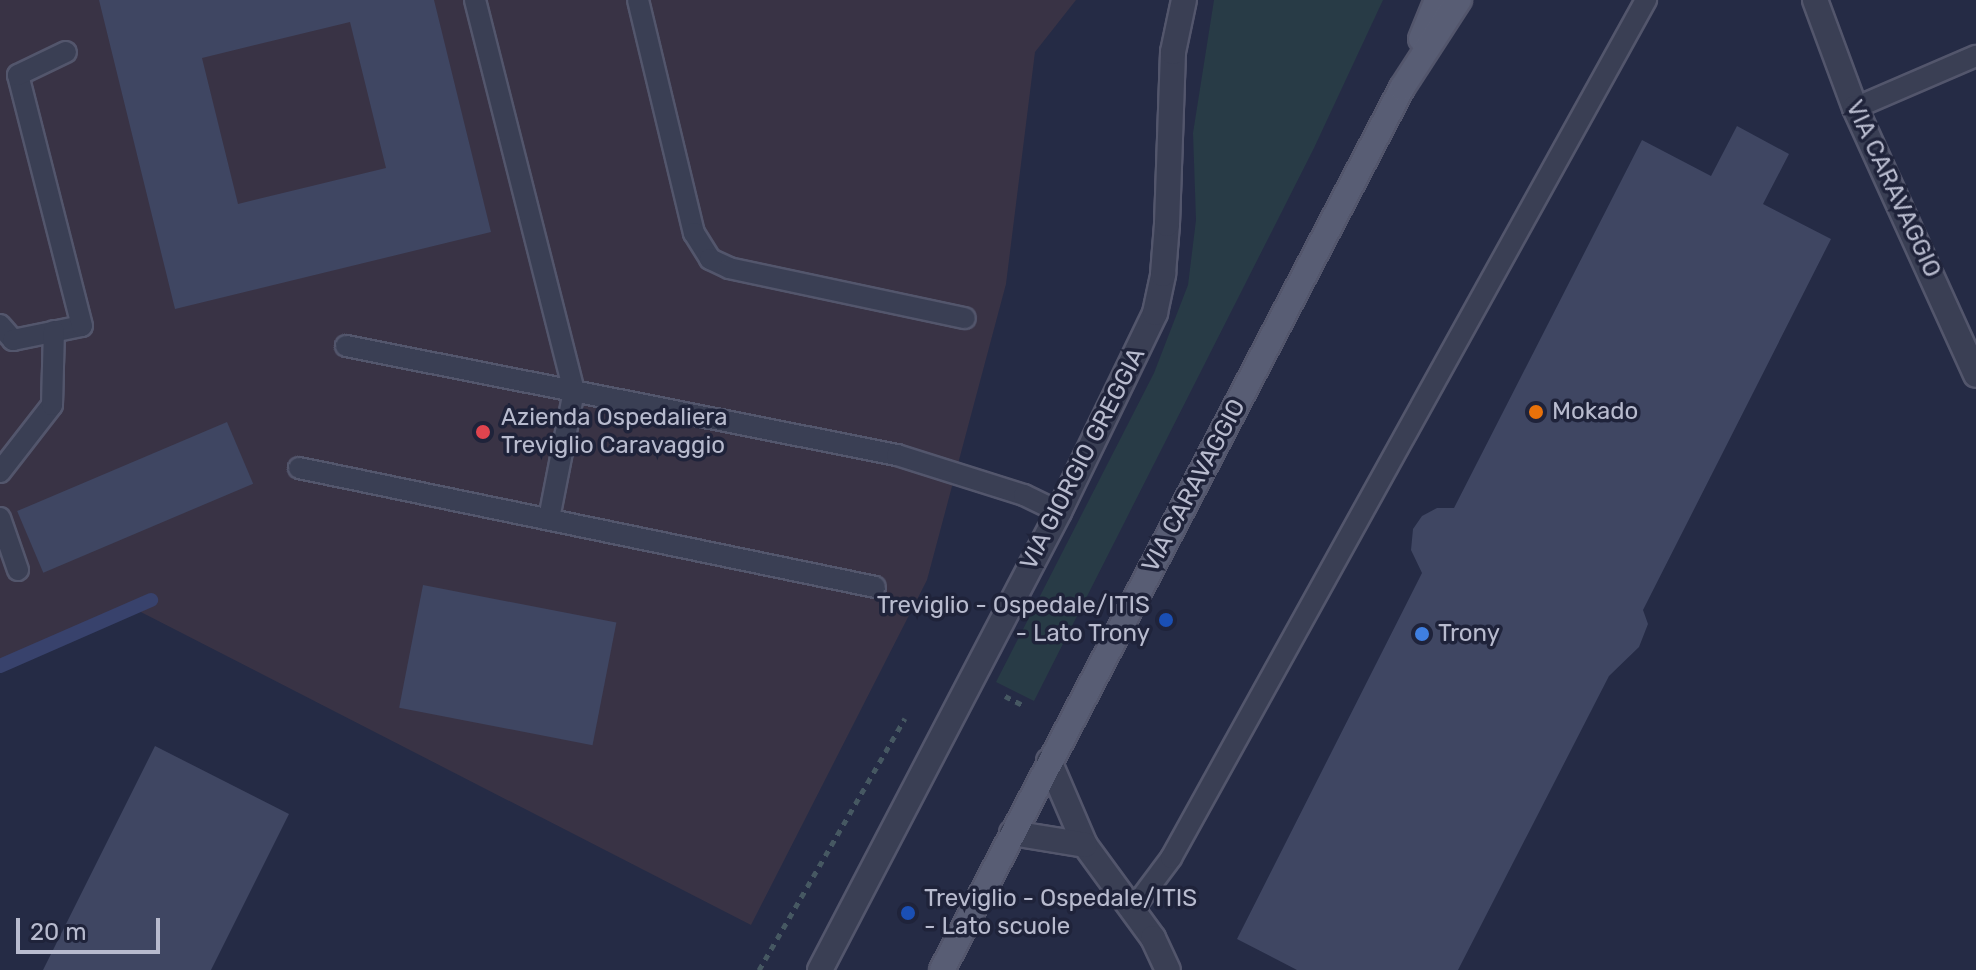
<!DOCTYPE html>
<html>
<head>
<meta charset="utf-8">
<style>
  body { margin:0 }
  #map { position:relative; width:1976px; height:970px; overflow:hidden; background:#252b45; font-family:Rubik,sans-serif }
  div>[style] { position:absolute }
  .medical>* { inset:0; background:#393345 }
  .green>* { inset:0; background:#283b46 }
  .stream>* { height:14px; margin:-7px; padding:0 7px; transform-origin:7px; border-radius:7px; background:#38426c }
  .building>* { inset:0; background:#3f4662; transform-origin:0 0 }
  .path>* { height:5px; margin-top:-2.5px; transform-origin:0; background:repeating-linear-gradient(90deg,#465862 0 6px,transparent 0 12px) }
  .roads { filter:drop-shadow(2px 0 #53566c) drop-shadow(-2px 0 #53566c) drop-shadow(0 2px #53566c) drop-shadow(0 -2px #53566c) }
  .lane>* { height:20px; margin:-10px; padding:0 10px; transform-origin:10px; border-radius:10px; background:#3a3f54 }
  .street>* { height:24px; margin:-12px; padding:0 12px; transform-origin:12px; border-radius:12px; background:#3a3f54 }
  .primary>* { height:24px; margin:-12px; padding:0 12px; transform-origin:12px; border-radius:12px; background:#585d74 }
  .dots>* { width:22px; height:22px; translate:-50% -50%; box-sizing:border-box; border:4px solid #1f233a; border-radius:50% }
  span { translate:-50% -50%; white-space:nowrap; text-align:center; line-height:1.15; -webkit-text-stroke:7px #1f233a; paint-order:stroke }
  .street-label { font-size:24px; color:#b8bbce }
  .poi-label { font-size:24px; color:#b8bbce }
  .left { translate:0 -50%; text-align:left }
  .right { translate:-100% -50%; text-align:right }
  .scale { position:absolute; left:16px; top:918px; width:144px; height:36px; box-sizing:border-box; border:4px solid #b8bbce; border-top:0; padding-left:10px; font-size:24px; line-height:28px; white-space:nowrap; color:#b8bbce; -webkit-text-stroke:6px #1f233a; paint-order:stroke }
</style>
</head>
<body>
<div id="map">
  <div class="medical">
    <i style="clip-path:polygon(0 0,1076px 0,1035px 52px,1006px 284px,927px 580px,751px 925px,133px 608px,0 671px)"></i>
  </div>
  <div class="green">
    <i style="clip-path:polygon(1214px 0,1383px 0,1314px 148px,1034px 701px,996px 682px,1154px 373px,1188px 285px,1196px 220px,1193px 133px)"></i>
  </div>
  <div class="stream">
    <i style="left:0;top:666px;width:165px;rotate:-23.6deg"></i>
  </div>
  <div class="building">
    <i style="clip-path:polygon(evenodd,99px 0,434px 0,491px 232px,175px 309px,99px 0,350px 22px,386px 168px,238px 204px,202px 58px,350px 22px)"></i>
    <i style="clip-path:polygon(1737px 126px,1789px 154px,1763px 204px,1831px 239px,1643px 610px,1648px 624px,1639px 647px,1609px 676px,1458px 970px,1297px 970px,1237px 939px,1422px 573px,1411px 550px,1413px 529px,1422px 516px,1437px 508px,1454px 508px,1642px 140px,1711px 176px)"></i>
    <i style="left:227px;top:422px;width:67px;height:228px;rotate:67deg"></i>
    <i style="left:423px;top:585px;width:197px;height:125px;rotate:11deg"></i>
    <i style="clip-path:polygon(155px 746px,289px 814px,211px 970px,43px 970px)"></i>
  </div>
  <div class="path">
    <i style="left:1005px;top:696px;width:22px;rotate:27deg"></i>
    <i style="left:759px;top:970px;width:291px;rotate:-59.9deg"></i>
  </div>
  <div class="roads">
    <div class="lane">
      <i style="left:475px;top:0;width:403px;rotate:75.8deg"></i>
      <i style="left:574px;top:391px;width:130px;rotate:101.1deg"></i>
      <i style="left:638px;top:0;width:240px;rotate:76.5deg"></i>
      <i style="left:694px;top:233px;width:31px;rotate:58deg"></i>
      <i style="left:710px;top:259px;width:21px;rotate:25deg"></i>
      <i style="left:729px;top:268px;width:241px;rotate:12deg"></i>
      <i style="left:1855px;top:108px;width:132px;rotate:-23.3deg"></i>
      <i style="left:0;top:325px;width:20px;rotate:49deg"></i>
      <i style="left:13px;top:340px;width:70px;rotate:-11.5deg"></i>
      <i style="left:82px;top:326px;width:259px;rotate:-104.3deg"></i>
      <i style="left:18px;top:75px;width:53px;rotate:-25.6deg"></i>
      <i style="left:346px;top:346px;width:562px;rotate:11.19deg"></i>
      <i style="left:897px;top:455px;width:133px;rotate:17.5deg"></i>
      <i style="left:1024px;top:495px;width:39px;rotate:26deg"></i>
      <i style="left:299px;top:468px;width:588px;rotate:11.67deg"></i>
      <i style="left:0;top:472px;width:85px;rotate:-52.2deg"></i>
      <i style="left:52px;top:405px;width:74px;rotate:-88.5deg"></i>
      <i style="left:0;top:518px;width:55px;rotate:70.9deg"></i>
      <i style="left:1133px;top:909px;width:64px;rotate:-53.3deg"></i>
      <i style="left:1171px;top:858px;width:981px;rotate:-61.03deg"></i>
    </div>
    <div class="street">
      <i style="left:1815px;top:0;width:115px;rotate:69.7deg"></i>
      <i style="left:1855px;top:108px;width:293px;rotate:65.6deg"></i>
      <i style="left:1049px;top:761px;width:91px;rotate:66.8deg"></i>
      <i style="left:1085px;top:845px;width:115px;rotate:53.8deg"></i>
      <i style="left:1153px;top:938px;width:35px;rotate:65deg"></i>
      <i style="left:1012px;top:833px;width:74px;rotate:9.3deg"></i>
      <i style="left:820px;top:970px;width:517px;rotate:-62.44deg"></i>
      <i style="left:1059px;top:512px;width:221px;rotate:-64.2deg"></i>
      <i style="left:1155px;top:313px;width:40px;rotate:-78deg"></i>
      <i style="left:1163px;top:274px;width:50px;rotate:-85.4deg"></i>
      <i style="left:1167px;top:224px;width:172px;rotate:-88deg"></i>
      <i style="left:1173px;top:52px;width:53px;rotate:-78.1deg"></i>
    </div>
    <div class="primary">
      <i style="left:1421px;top:39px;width:42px;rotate:-67.7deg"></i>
      <i style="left:942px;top:970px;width:995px;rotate:-62.46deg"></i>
      <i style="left:1402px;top:88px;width:105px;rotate:-57.1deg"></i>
    </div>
  </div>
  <div class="dots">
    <i style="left:1536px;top:412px;background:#e8710a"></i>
    <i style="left:483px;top:432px;background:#e0444e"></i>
    <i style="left:1166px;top:620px;background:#1a4fb4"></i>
    <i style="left:1422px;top:634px;background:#3f7fe0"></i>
    <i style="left:908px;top:913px;background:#1a4fb4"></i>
  </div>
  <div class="street-label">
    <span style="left:1893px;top:189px;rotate:65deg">VIA CARAVAGGIO</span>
    <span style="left:1083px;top:459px;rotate:-63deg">VIA GIORGIO GREGGIA</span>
    <span style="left:1194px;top:486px;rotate:-62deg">VIA CARAVAGGIO</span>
  </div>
  <div class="poi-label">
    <span class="left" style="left:1552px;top:412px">Mokado</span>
    <span class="left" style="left:501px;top:432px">Azienda Ospedaliera<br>Treviglio Caravaggio</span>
    <span class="right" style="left:1150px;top:620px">Treviglio - Ospedale/ITIS<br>- Lato Trony</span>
    <span class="left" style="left:1438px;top:634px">Trony</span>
    <span class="left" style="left:924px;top:913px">Treviglio - Ospedale/ITIS<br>- Lato scuole</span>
  </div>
  <div class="scale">20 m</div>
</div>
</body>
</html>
